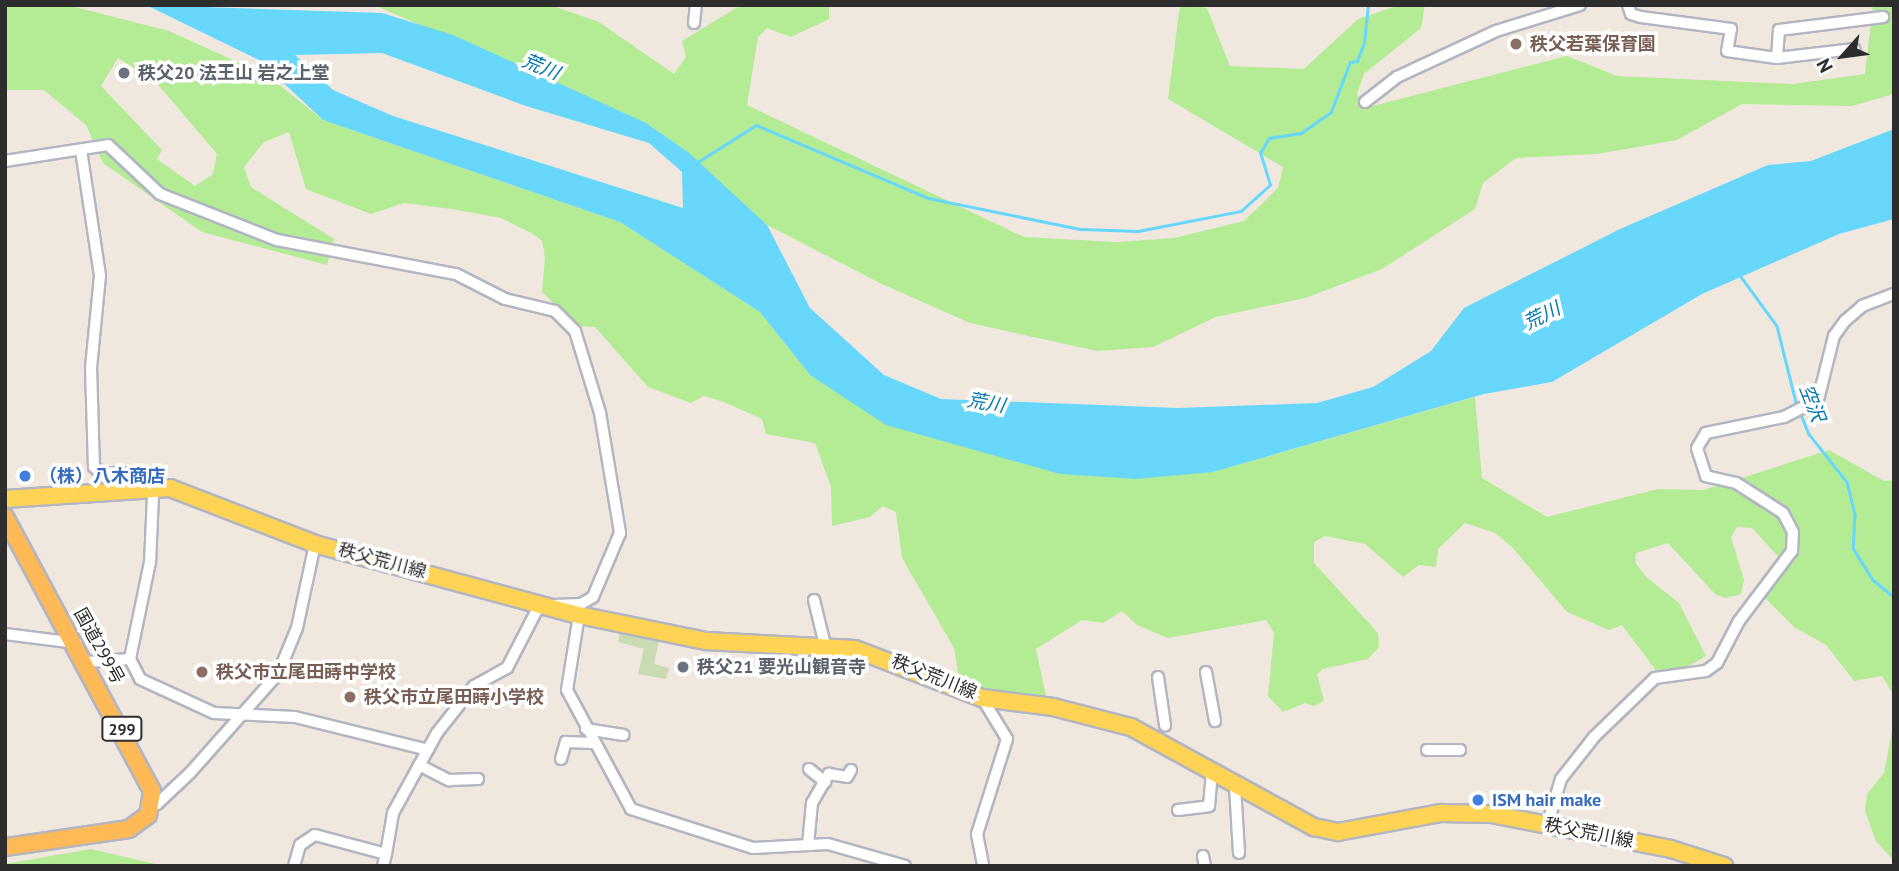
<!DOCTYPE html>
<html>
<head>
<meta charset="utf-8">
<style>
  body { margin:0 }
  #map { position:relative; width:1899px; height:871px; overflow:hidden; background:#f0e8de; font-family:"PT Sans","Noto Sans JP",sans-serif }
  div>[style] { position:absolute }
  .green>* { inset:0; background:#b4eb95 }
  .cemetery>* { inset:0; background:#c8dbb3 }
  .water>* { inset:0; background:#67d7fc }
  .stream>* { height:2.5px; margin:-1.25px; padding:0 1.25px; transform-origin:1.25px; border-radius:1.25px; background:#67d7fc }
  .roads { filter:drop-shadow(2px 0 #b2b5c2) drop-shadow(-2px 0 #b2b5c2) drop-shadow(0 2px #b2b5c2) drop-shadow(0 -2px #b2b5c2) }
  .minor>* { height:10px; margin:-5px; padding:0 5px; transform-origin:5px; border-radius:5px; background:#fff }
  .primary>* { height:16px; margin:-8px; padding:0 8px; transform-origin:8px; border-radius:8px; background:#ffd454 }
  .trunk>* { height:16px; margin:-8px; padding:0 8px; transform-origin:8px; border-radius:8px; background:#ffb957 }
  .dots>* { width:19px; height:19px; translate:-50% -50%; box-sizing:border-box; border:4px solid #fff; border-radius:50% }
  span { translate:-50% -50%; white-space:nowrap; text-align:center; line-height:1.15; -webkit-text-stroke:7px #fff; paint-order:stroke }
  .shield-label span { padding:2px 5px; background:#fff; border:2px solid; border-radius:5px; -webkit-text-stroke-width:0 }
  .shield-label { font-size:16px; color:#2d2d2d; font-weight:700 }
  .education-label { font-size:18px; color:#785e54; font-weight:700 }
  .left { translate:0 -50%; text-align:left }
  .worship-label { font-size:18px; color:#5b616d; font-weight:700 }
  .shop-label { font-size:18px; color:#366cbe; font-weight:700 }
  .street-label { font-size:18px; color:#2d2d2d }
  .water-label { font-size:19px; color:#0075ae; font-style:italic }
  .frame { position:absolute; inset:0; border:7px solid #2d2d2d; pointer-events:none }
  .north { position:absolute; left:1808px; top:21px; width:70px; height:70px; -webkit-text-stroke:5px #fff; paint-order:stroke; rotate:242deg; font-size:19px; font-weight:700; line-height:28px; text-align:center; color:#2d2d2d }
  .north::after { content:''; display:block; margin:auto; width:24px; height:32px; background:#2d2d2d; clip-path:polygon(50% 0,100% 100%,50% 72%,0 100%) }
</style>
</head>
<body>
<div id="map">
  <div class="green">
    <i style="clip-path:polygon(evenodd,5px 5px,67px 5px,169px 31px,268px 76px,323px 120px,620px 222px,760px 312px,810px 375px,1213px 472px,1475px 397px,1482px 478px,1547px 517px,1658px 489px,1704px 490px,1829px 450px,1884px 481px,1894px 480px,1894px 696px,1882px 676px,1854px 681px,1826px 645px,1794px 627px,1764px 597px,1786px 565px,1752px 528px,1737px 527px,1731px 537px,1744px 580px,1741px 594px,1725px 598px,1715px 594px,1668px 543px,1636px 553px,1635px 562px,1645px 576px,1679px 603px,1706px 656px,1680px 671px,1657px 672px,1622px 625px,1609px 630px,1567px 612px,1512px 547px,1495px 533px,1465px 523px,1438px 549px,1436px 567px,1419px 565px,1403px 577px,1365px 544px,1325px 536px,1314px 542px,1314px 563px,1378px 633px,1379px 647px,1368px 659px,1323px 669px,1317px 674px,1324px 701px,1314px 706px,1305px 703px,1283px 712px,1268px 696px,1274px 633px,1266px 620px,1168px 638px,1137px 625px,1122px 611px,1103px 623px,1082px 620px,1036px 649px,1046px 696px,1030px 700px,960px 684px,954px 648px,902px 558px,896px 512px,883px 506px,870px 517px,832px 526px,831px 487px,815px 443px,766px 434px,762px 419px,724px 402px,704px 396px,691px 403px,648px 387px,595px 327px,576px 326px,542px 292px,545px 257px,542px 241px,533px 234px,501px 218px,452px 209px,404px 203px,371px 214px,306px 189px,289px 132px,264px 142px,244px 167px,251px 187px,334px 239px,327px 265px,202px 232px,103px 163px,86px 125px,44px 90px,5px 90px,5px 5px,118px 58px,155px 81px,217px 154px,213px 174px,195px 186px,157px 159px,162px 150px,101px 86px,118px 58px)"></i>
    <i style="clip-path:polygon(374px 5px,550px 5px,599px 22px,674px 74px,686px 57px,682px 41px,741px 5px,829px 5px,829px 19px,791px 37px,767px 28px,758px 37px,747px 105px,1024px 237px,1116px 242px,1174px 238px,1244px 221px,1278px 188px,1283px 167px,1168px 99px,1180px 5px,1207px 8px,1230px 66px,1304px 69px,1358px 19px,1400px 5px,1425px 5px,1421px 28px,1364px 74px,1357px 94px,1365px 108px,1567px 56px,1617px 76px,1793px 84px,1865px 74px,1873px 5px,1894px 5px,1894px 94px,1852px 106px,1742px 104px,1677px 140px,1597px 154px,1516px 158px,1483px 183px,1475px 209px,1382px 269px,1305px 298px,1216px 317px,1153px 347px,1097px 351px,970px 323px,882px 284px,767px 225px,646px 123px)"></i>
    <i style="clip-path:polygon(1894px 720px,1894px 861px,1876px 841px,1865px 811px,1867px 794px,1884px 773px)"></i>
    <i style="clip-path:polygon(91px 849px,164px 866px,5px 866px,5px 864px)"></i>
  </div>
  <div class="cemetery">
    <i style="clip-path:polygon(620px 633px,659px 641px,654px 664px,669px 668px,666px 679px,638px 674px,644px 649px,618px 642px)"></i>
  </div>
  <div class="water">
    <i style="clip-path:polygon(evenodd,146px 5px,382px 13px,453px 35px,646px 123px,689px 153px,767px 225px,810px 308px,884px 375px,941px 399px,1178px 408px,1317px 403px,1373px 387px,1431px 351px,1464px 308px,1620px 229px,1768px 165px,1811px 161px,1894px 129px,1894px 219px,1839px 234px,1702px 294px,1552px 382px,1484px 394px,1213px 472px,1136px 479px,1060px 474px,886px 425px,810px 375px,760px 312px,620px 222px,323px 120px,259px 60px,146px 5px,382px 53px,526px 106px,649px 143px,682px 172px,683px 208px,393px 116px,333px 90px,295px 55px,382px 53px)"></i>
  </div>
  <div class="stream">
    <i style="left:696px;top:163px;width:71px;rotate:-32.3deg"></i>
    <i style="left:756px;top:125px;width:187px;rotate:23deg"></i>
    <i style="left:928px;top:198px;width:156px;rotate:11.5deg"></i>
    <i style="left:1081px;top:229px;width:57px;rotate:2deg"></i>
    <i style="left:1138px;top:231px;width:105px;rotate:-11deg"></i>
    <i style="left:1241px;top:211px;width:39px;rotate:-42deg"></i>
    <i style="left:1270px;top:185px;width:34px;rotate:-107deg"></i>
    <i style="left:1260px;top:153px;width:17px;rotate:-59deg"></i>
    <i style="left:1269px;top:138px;width:32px;rotate:-9deg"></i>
    <i style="left:1301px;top:133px;width:37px;rotate:-35deg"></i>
    <i style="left:1331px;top:112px;width:53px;rotate:-69.2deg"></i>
    <i style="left:1350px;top:62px;width:7px;rotate:-8deg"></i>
    <i style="left:1357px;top:61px;width:19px;rotate:-69deg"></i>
    <i style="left:1364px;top:43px;width:38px;rotate:-84deg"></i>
    <i style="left:1739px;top:274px;width:64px;rotate:53.8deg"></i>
    <i style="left:1777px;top:326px;width:82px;rotate:76deg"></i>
    <i style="left:1800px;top:412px;width:24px;rotate:68deg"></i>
    <i style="left:1809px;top:434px;width:61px;rotate:51.6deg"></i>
    <i style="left:1847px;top:482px;width:33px;rotate:76deg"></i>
    <i style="left:1855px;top:514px;width:34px;rotate:93deg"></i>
    <i style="left:1853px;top:548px;width:38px;rotate:58deg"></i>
    <i style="left:1873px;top:580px;width:27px;rotate:39deg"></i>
  </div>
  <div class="roads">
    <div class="minor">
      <i style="left:1628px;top:5px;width:9px;rotate:72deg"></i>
      <i style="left:1631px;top:14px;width:10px;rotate:17deg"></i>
      <i style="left:1641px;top:17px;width:91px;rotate:7.6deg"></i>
      <i style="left:1731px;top:29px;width:22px;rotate:100deg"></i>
      <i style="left:1727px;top:51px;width:50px;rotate:8deg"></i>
      <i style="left:1777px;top:58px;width:78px;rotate:-6.7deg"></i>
      <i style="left:694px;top:23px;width:18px;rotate:-84deg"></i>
      <i style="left:1777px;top:58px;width:28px;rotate:-86deg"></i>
      <i style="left:1779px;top:30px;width:105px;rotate:-7.1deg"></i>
      <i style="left:1365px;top:102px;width:41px;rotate:-38deg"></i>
      <i style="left:1397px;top:77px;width:109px;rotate:-24.9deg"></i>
      <i style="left:1496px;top:31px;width:88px;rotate:-17.2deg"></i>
      <i style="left:81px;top:150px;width:127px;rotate:81.4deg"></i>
      <i style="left:100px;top:276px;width:91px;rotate:95.6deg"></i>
      <i style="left:91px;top:367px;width:100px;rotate:88.3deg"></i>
      <i style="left:94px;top:467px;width:11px;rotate:41deg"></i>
      <i style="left:102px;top:474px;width:52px;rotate:-2.2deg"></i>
      <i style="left:154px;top:472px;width:90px;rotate:92.5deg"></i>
      <i style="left:150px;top:562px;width:99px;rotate:101.7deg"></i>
      <i style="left:130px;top:659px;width:22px;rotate:63deg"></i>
      <i style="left:140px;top:679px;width:81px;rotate:24.7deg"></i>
      <i style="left:214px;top:713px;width:81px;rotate:2.8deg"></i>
      <i style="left:295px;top:717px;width:137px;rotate:13.9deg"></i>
      <i style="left:5px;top:161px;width:104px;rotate:-8.8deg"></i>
      <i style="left:108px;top:145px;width:71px;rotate:43.3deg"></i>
      <i style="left:160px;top:194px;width:126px;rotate:21.5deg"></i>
      <i style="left:277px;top:240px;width:182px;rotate:10.8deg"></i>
      <i style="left:456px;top:274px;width:55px;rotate:27deg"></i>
      <i style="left:505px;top:299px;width:51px;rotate:13.5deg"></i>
      <i style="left:555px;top:311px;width:28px;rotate:45deg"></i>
      <i style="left:575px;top:331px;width:86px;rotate:73deg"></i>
      <i style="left:600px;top:413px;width:122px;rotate:80.5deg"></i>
      <i style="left:620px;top:533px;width:69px;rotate:112.9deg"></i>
      <i style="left:593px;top:597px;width:14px;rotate:150deg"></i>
      <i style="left:581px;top:604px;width:28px;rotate:178deg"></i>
      <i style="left:814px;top:600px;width:46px;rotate:76.3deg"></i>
      <i style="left:579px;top:615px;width:76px;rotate:99.1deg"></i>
      <i style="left:567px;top:690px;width:135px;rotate:61.7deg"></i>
      <i style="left:631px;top:809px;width:128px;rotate:17.7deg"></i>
      <i style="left:753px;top:848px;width:75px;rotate:-3.1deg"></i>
      <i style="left:828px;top:844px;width:80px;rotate:15.9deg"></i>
      <i style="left:5px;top:634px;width:72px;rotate:7.2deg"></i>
      <i style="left:87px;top:662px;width:43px;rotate:-4deg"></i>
      <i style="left:1206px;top:672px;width:50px;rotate:79.6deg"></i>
      <i style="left:1158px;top:677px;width:49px;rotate:81.7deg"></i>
      <i style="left:982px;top:698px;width:48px;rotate:58.6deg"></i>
      <i style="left:1007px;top:739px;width:100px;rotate:107.5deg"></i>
      <i style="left:977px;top:834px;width:33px;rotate:79deg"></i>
      <i style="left:586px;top:729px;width:38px;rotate:9deg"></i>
      <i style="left:1427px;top:750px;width:33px"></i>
      <i style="left:561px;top:759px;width:18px;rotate:-74deg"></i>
      <i style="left:566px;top:742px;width:28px;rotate:2deg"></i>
      <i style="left:419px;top:765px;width:34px;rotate:27deg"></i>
      <i style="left:449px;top:780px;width:29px;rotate:-2deg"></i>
      <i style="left:809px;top:769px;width:21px;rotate:39deg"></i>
      <i style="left:1235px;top:787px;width:66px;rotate:86.5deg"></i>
      <i style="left:151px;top:803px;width:6px;rotate:9deg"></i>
      <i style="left:157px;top:804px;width:45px;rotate:-43.2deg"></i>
      <i style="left:190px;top:773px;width:132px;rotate:-48.4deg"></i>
      <i style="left:278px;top:674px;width:50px;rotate:-67.6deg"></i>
      <i style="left:297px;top:628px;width:86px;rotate:-77.9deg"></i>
      <i style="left:1178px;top:810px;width:31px;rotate:-7deg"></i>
      <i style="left:1209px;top:806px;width:33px;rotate:-85deg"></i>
      <i style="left:1547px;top:826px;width:49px;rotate:-73.4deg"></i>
      <i style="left:1561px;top:779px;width:53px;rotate:-51.8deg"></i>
      <i style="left:1594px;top:737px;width:85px;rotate:-44deg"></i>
      <i style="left:1655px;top:678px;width:51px;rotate:-7.8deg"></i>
      <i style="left:1706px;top:671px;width:14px;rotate:-36deg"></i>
      <i style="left:1717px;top:663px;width:47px;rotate:-62.4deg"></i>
      <i style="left:1739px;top:621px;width:88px;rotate:-52.9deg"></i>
      <i style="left:1792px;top:551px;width:19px;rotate:-87deg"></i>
      <i style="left:1793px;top:532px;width:21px;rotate:-118deg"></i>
      <i style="left:1783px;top:513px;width:56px;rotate:-147.4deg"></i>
      <i style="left:1736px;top:483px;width:31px;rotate:-167deg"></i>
      <i style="left:1706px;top:476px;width:29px;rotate:-108deg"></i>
      <i style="left:1697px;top:448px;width:17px;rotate:-59deg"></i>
      <i style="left:1706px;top:433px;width:80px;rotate:-11.6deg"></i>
      <i style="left:1784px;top:417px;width:27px;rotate:-27deg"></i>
      <i style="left:1808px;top:405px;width:14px;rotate:-39deg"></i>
      <i style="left:1819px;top:396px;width:62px;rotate:-76deg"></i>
      <i style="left:1834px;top:336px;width:19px;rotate:-54deg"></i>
      <i style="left:1845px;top:321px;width:23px;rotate:-41deg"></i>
      <i style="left:1862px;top:306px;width:34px;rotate:-21deg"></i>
      <i style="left:808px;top:845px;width:42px;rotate:-84.6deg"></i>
      <i style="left:812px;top:803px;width:34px;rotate:-60deg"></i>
      <i style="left:829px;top:774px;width:18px;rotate:9deg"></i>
      <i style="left:847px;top:777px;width:8px;rotate:-60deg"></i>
      <i style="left:1203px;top:856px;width:10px;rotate:79deg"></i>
      <i style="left:294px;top:866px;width:22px;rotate:-74deg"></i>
      <i style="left:300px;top:845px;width:18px;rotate:-34deg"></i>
      <i style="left:315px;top:835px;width:73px;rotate:15deg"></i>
      <i style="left:386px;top:854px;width:42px;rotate:-80.3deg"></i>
      <i style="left:393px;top:813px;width:91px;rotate:-61.2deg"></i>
      <i style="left:437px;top:733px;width:60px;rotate:-51.8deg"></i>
      <i style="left:474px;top:686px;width:38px;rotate:-29deg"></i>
      <i style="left:507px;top:668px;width:72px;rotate:-62.7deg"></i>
      <i style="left:383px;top:866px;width:12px;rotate:-76deg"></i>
    </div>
    <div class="primary">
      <i style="left:5px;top:499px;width:165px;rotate:-3.8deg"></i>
      <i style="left:170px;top:488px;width:155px;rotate:21.1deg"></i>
      <i style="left:315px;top:544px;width:273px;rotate:15.1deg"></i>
      <i style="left:579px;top:615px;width:130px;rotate:11.6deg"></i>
      <i style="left:706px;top:641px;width:149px;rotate:3.1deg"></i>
      <i style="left:855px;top:649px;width:136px;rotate:21.1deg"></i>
      <i style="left:982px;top:698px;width:72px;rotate:7.2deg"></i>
      <i style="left:1053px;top:707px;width:81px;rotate:14.4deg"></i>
      <i style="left:1131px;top:727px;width:209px;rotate:28.7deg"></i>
      <i style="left:1314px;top:827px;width:25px;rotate:12deg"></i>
      <i style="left:1338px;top:832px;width:105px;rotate:-10.5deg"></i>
      <i style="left:1441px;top:813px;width:50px;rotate:1.1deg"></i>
      <i style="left:1491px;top:814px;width:183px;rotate:11deg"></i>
      <i style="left:1671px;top:849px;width:56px;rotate:17.8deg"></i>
    </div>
    <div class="trunk">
      <i style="left:5px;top:517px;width:311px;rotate:61.8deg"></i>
      <i style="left:152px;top:791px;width:24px;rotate:99deg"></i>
      <i style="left:148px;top:815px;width:24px;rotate:144deg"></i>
      <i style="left:129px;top:829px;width:125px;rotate:171.7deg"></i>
    </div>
  </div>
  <div class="dots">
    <i style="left:1516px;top:44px;background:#8d6e63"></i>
    <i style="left:124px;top:73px;background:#6b7280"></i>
    <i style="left:25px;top:476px;background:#3f7fe0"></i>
    <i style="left:683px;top:667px;background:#6b7280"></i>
    <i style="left:202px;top:672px;background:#8d6e63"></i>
    <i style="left:350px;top:697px;background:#8d6e63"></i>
    <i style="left:1478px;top:800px;background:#3f7fe0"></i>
  </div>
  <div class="shield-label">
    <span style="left:122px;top:729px">299</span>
  </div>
  <div class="education-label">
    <span class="left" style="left:1530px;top:44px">秩父若葉保育園</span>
    <span class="left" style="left:216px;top:672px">秩父市立尾田蒔中学校</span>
    <span class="left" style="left:364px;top:697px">秩父市立尾田蒔小学校</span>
  </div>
  <div class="worship-label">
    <span class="left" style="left:138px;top:73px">秩父20 法王山 岩之上堂</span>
    <span class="left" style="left:697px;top:667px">秩父21 要光山観音寺</span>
  </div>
  <div class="shop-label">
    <span class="left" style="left:39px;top:476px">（株）八木商店</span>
    <span class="left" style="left:1492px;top:800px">ISM hair make</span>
  </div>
  <div class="street-label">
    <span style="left:382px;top:561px;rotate:15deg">秩父荒川線</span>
    <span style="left:99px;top:646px;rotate:61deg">国道299号</span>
    <span style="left:934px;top:677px;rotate:22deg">秩父荒川線</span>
    <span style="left:1589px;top:833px;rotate:11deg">秩父荒川線</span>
  </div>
  <div class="water-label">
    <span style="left:541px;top:67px;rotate:22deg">荒川</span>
    <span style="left:1542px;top:316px;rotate:-27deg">荒川</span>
    <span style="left:986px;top:403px;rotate:10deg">荒川</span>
    <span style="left:1812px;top:403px;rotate:69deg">空沢</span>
  </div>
  <div class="frame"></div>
  <div class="north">N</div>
</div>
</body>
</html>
